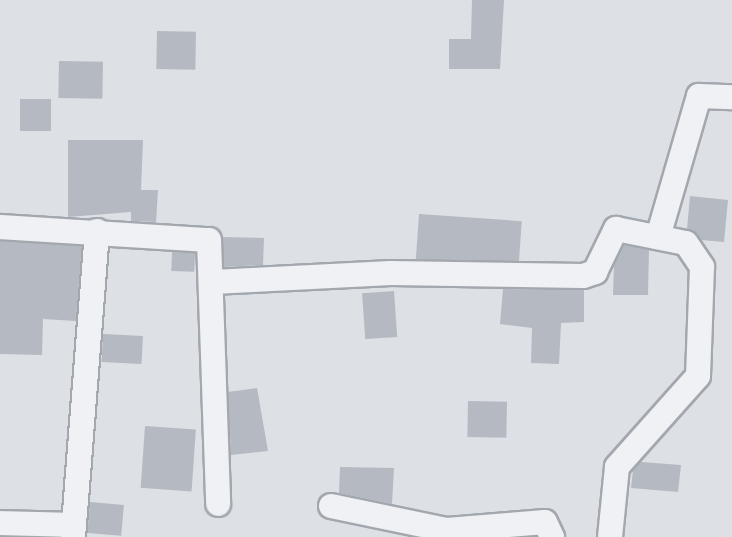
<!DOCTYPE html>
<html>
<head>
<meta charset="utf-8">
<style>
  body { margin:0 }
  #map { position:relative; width:732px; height:537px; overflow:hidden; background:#dde0e5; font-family:Ubuntu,sans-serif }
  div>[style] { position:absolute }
  .building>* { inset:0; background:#b5b9c1; transform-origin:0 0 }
  .roads { filter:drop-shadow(2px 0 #a3a7ae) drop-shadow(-2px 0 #a3a7ae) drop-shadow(0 2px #a3a7ae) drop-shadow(0 -2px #a3a7ae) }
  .street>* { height:24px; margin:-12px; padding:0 12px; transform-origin:12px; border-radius:12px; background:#eff1f4 }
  span { translate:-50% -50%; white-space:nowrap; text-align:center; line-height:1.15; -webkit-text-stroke:5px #eceff3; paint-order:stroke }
</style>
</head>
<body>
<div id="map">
  <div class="building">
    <i style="clip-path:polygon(472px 0,504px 0,500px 69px,449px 69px,449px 39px,471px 39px)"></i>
    <i style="left:157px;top:31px;width:39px;height:38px;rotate:1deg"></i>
    <i style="left:59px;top:61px;width:44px;height:37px;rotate:1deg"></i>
    <i style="left:20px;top:99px;width:31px;height:32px"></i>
    <i style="clip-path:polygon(68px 140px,143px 140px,141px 190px,158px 190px,156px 222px,131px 221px,131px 212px,68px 217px)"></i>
    <i style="clip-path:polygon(690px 196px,728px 200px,724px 242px,701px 240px,687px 229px)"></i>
    <i style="left:419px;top:214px;width:103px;height:45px;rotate:4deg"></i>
    <i style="clip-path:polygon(222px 237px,264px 238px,263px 265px,224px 267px)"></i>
    <i style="clip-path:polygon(0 241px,82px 246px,76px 321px,43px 319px,42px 355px,0 354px)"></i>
    <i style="clip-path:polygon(624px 245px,649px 250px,648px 295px,613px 295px,614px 266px)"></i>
    <i style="left:172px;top:252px;width:23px;height:19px;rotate:2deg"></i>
    <i style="clip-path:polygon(503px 289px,584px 290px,584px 322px,561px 323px,559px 364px,531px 363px,532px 328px,500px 324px)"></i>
    <i style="left:394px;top:291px;width:46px;height:32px;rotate:86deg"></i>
    <i style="left:103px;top:334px;width:40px;height:28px;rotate:3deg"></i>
    <i style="clip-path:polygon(257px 388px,268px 451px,231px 455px,228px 392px)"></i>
    <i style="left:468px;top:401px;width:39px;height:36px;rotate:1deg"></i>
    <i style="left:145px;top:426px;width:51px;height:62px;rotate:4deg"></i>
    <i style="clip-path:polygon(641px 462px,681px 465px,678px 492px,631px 488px,633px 470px)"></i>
    <i style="clip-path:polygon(340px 467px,394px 468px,392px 504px,339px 493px)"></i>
    <i style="left:90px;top:502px;width:34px;height:31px;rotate:5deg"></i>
  </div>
  <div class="roads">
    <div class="street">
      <i style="left:0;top:227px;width:209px;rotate:3.6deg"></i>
      <i style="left:209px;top:240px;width:264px;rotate:88deg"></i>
      <i style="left:658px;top:237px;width:147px;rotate:-73.8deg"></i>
      <i style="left:699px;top:96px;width:33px;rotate:2deg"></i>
      <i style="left:213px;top:282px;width:178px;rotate:-2.9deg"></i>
      <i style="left:391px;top:273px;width:192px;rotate:0.9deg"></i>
      <i style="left:583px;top:276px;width:13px;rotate:-18deg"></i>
      <i style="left:595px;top:272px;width:48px;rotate:-64deg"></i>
      <i style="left:616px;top:229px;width:71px;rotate:11.3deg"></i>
      <i style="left:686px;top:243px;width:29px;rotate:56deg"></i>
      <i style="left:702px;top:267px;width:109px;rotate:92.1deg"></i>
      <i style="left:698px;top:376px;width:122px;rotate:131.7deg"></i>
      <i style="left:617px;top:467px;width:70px;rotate:95.7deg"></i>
      <i style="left:331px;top:506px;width:118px;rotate:11.7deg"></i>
      <i style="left:447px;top:530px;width:98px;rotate:-4.7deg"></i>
      <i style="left:545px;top:522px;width:17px;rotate:65deg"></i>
      <i style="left:0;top:523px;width:74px;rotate:1.5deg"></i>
      <i style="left:73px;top:537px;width:307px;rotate:-85.5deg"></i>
    </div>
  </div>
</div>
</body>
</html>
